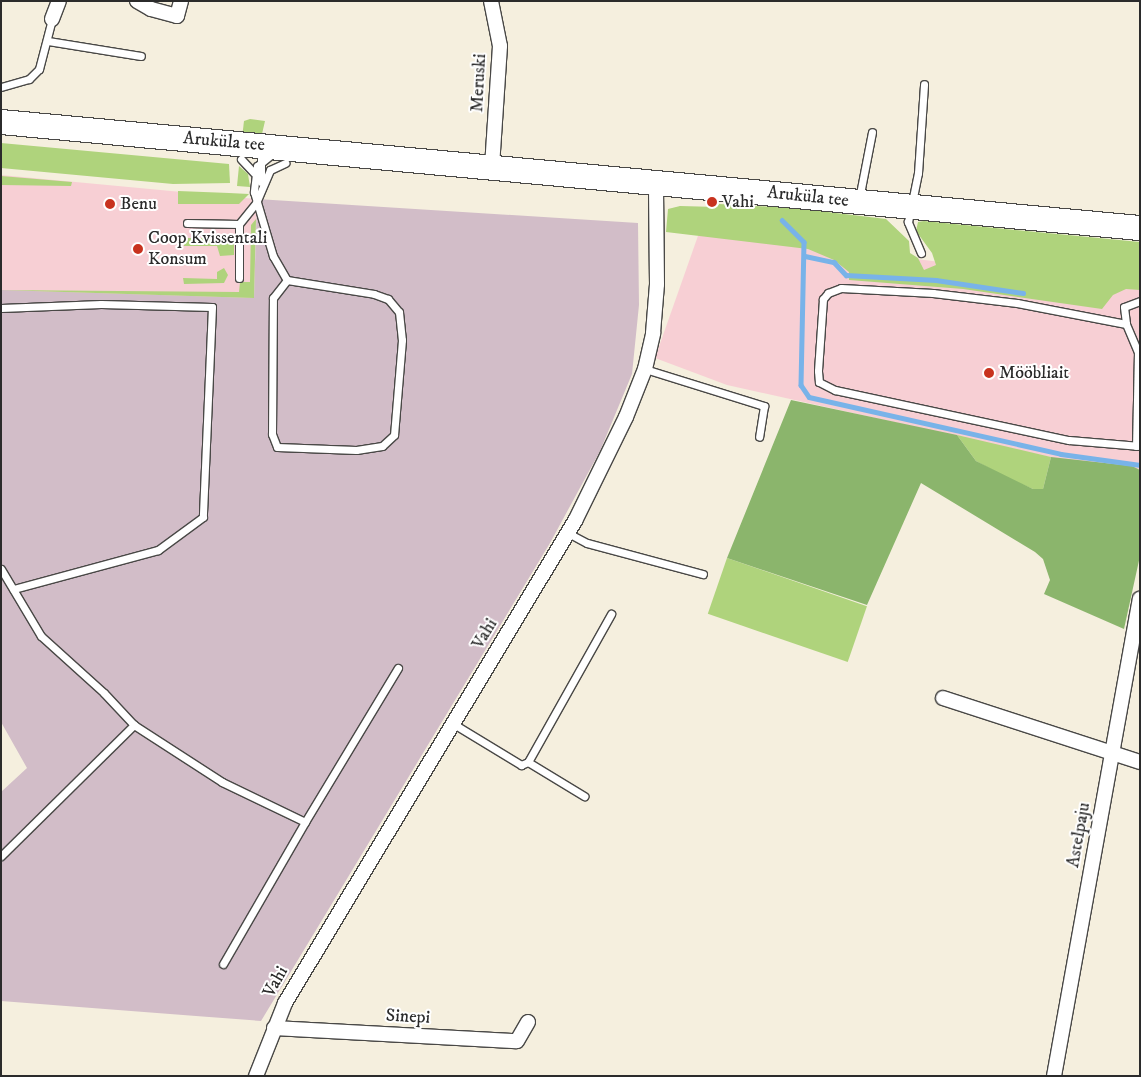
<!DOCTYPE html>
<html>
<head>
<meta charset="utf-8">
<style>
  body { margin:0 }
  #map { position:relative; width:1141px; height:1077px; overflow:hidden; background:#f5efde; font-family:"IM FELL DW Pica",serif }
  div>[style] { position:absolute }
  .built>* { inset:0; background:#f7cfd4 }
  .industrial>* { inset:0; background:#d2bdc8 }
  .green>* { inset:0; background:#afd37c; transform-origin:0 0 }
  .forest>* { inset:0; background:#8bb56c }
  .stream>* { height:4.5px; margin:-2.25px; padding:0 2.25px; transform-origin:2.25px; border-radius:2.25px; background:#78b3e9 }
  .roads { filter:drop-shadow(1px 0 #494846) drop-shadow(-1px 0 #494846) drop-shadow(0 1px #494846) drop-shadow(0 -1px #494846) }
  .service>* { height:7px; margin:-3.5px; padding:0 3.5px; transform-origin:3.5px; border-radius:3.5px; background:#fff }
  .minor>* { height:14px; margin:-7px; padding:0 7px; transform-origin:7px; border-radius:7px; background:#fff }
  .trunk>* { height:24px; margin:-12px; padding:0 12px; transform-origin:12px; border-radius:12px; background:#fff }
  .dots>* { width:14px; height:14px; translate:-50% -50%; box-sizing:border-box; border:2px solid #fff; border-radius:50% }
  span { translate:-50% -50%; white-space:nowrap; text-align:center; line-height:1.15; -webkit-text-stroke:4px #fff; paint-order:stroke }
  .street-label { font-size:18px; color:#2b2b2b }
  .poi-label { font-size:18px; color:#2b2b2b }
  .left { translate:0 -50%; text-align:left }
  .frame { position:absolute; inset:0; border:2px solid #2b2b2b; pointer-events:none }
</style>
</head>
<body>
<div id="map">
  <div class="built">
    <i style="clip-path:polygon(1px 175px,257px 199px,254px 298px,1px 296px)"></i>
    <i style="clip-path:polygon(699px 233px,1140px 286px,1140px 477px,727px 385px,655px 358px)"></i>
  </div>
  <div class="industrial">
    <i style="clip-path:polygon(257px 199px,638px 223px,639px 305px,632px 374px,600px 451px,550px 543px,261px 1021px,1px 1001px,1px 792px,27px 768px,1px 722px,1px 290px,254px 298px)"></i>
  </div>
  <div class="green">
    <i style="clip-path:polygon(250px 119px,265px 121px,262px 134px,242px 138px,244px 121px)"></i>
    <i style="clip-path:polygon(1px 143px,229px 164px,230px 183px,173px 184px,1px 168px)"></i>
    <i style="clip-path:polygon(239px 166px,248px 174px,250px 187px,237px 186px)"></i>
    <i style="clip-path:polygon(1px 176px,72px 182px,71px 186px,1px 185px)"></i>
    <i style="clip-path:polygon(178px 191px,229px 193px,249px 194px,239px 204px,178px 204px)"></i>
    <i style="clip-path:polygon(719px 204px,794px 208px,886px 219px,909px 241px,910px 253px,918px 258px,924px 270px,936px 265px,932px 253px,916px 231px,918px 222px,924px 221px,1140px 242px,1140px 290px,1126px 289px,1113px 295px,1102px 309px,963px 289px,849px 280px,849px 272px,834px 260px,808px 249px,666px 232px,668px 209px,680px 206px,717px 207px)"></i>
    <i style="clip-path:polygon(256px 219px,254px 298px,1px 290px,239px 292px,240px 282px,250px 282px,251px 225px)"></i>
    <i style="clip-path:polygon(184px 238px,228px 238px,234px 242px,234px 255px,220px 256px,217px 246px,184px 246px)"></i>
    <i style="clip-path:polygon(224px 268px,228px 275px,224px 283px,184px 284px,183px 278px,217px 279px,217px 272px)"></i>
    <i style="clip-path:polygon(957px 435px,1051px 457px,1043px 489px,1033px 489px,1007px 478px,976px 461px)"></i>
    <i style="left:727px;top:558px;width:148px;height:59px;rotate:19deg"></i>
  </div>
  <div class="forest">
    <i style="clip-path:polygon(791px 400px,957px 435px,976px 461px,1033px 489px,1043px 489px,1051px 457px,1132px 466px,1140px 470px,1140px 556px,1124px 629px,1044px 594px,1050px 580px,1043px 559px,1035px 552px,921px 483px,867px 605px,727px 558px)"></i>
  </div>
  <div class="stream">
    <i style="left:782px;top:220px;width:31px;rotate:45deg"></i>
    <i style="left:804px;top:242px;width:143px;rotate:91.2deg"></i>
    <i style="left:801px;top:385px;width:14px;rotate:56deg"></i>
    <i style="left:809px;top:397px;width:258px;rotate:12.7deg"></i>
    <i style="left:1061px;top:454px;width:80px;rotate:7.9deg"></i>
    <i style="left:805px;top:256px;width:30px;rotate:12deg"></i>
    <i style="left:834px;top:262px;width:18px;rotate:47deg"></i>
    <i style="left:846px;top:275px;width:90px;rotate:3.2deg"></i>
    <i style="left:936px;top:280px;width:88px;rotate:8.5deg"></i>
  </div>
  <div class="roads">
    <div class="service">
      <i style="left:48px;top:41px;width:94px;rotate:9.2deg"></i>
      <i style="left:1px;top:87px;width:29px;rotate:-16deg"></i>
      <i style="left:29px;top:79px;width:14px;rotate:-45deg"></i>
      <i style="left:39px;top:69px;width:52px;rotate:-75.4deg"></i>
      <i style="left:272px;top:154px;width:19px;rotate:141deg"></i>
      <i style="left:257px;top:166px;width:26px;rotate:97deg"></i>
      <i style="left:254px;top:192px;width:67px;rotate:73.5deg"></i>
      <i style="left:273px;top:256px;width:28px;rotate:60deg"></i>
      <i style="left:287px;top:280px;width:88px;rotate:9.1deg"></i>
      <i style="left:374px;top:294px;width:15px;rotate:20deg"></i>
      <i style="left:388px;top:299px;width:17px;rotate:50deg"></i>
      <i style="left:399px;top:312px;width:28px;rotate:84deg"></i>
      <i style="left:402px;top:340px;width:95px;rotate:94.8deg"></i>
      <i style="left:394px;top:435px;width:16px;rotate:137deg"></i>
      <i style="left:382px;top:446px;width:26px;rotate:171deg"></i>
      <i style="left:356px;top:450px;width:79px;rotate:-177.8deg"></i>
      <i style="left:277px;top:447px;width:14px;rotate:-111deg"></i>
      <i style="left:272px;top:434px;width:136px;rotate:-89.6deg"></i>
      <i style="left:273px;top:298px;width:23px;rotate:-52deg"></i>
      <i style="left:261px;top:158px;width:24px;rotate:90deg"></i>
      <i style="left:241px;top:159px;width:19px;rotate:47deg"></i>
      <i style="left:859px;top:199px;width:68px;rotate:-79deg"></i>
      <i style="left:187px;top:223px;width:52px;rotate:1.1deg"></i>
      <i style="left:921px;top:253px;width:34px;rotate:-113deg"></i>
      <i style="left:908px;top:222px;width:50px;rotate:-78.5deg"></i>
      <i style="left:918px;top:173px;width:89px;rotate:-86.1deg"></i>
      <i style="left:239px;top:278px;width:54px;rotate:-90deg"></i>
      <i style="left:239px;top:224px;width:27px;rotate:-51deg"></i>
      <i style="left:256px;top:203px;width:36px;rotate:-67deg"></i>
      <i style="left:270px;top:170px;width:17px;rotate:-25deg"></i>
      <i style="left:1140px;top:301px;width:17px;rotate:159deg"></i>
      <i style="left:1124px;top:307px;width:17px;rotate:83deg"></i>
      <i style="left:1126px;top:324px;width:111px;rotate:-169.1deg"></i>
      <i style="left:1017px;top:303px;width:85px;rotate:-173.2deg"></i>
      <i style="left:933px;top:293px;width:92px;rotate:-176.9deg"></i>
      <i style="left:841px;top:288px;width:14px;rotate:159deg"></i>
      <i style="left:828px;top:293px;width:8px;rotate:130deg"></i>
      <i style="left:823px;top:299px;width:72px;rotate:94deg"></i>
      <i style="left:818px;top:371px;width:11px;rotate:85deg"></i>
      <i style="left:819px;top:382px;width:18px;rotate:27deg"></i>
      <i style="left:835px;top:390px;width:239px;rotate:12.1deg"></i>
      <i style="left:1069px;top:440px;width:71px;rotate:4.8deg"></i>
      <i style="left:1px;top:308px;width:100px;rotate:-2.3deg"></i>
      <i style="left:101px;top:304px;width:111px;rotate:1.5deg"></i>
      <i style="left:212px;top:307px;width:210px;rotate:92.5deg"></i>
      <i style="left:203px;top:517px;width:56px;rotate:143.7deg"></i>
      <i style="left:158px;top:550px;width:150px;rotate:164.9deg"></i>
      <i style="left:1126px;top:324px;width:30px;rotate:67deg"></i>
      <i style="left:1138px;top:352px;width:94px;rotate:91.2deg"></i>
      <i style="left:645px;top:369px;width:125px;rotate:17.3deg"></i>
      <i style="left:764px;top:406px;width:31px;rotate:99deg"></i>
      <i style="left:568px;top:533px;width:21px;rotate:28deg"></i>
      <i style="left:587px;top:543px;width:120px;rotate:15deg"></i>
      <i style="left:1px;top:569px;width:78px;rotate:59.2deg"></i>
      <i style="left:41px;top:636px;width:85px;rotate:42.1deg"></i>
      <i style="left:104px;top:693px;width:44px;rotate:46.8deg"></i>
      <i style="left:134px;top:725px;width:105px;rotate:32.9deg"></i>
      <i style="left:222px;top:782px;width:92px;rotate:25.7deg"></i>
      <i style="left:305px;top:822px;width:180px;rotate:-58.9deg"></i>
      <i style="left:452px;top:723px;width:81px;rotate:31.3deg"></i>
      <i style="left:521px;top:765px;width:8px;rotate:-23deg"></i>
      <i style="left:528px;top:762px;width:170px;rotate:-60.7deg"></i>
      <i style="left:528px;top:762px;width:66px;rotate:31.3deg"></i>
      <i style="left:1px;top:856px;width:187px;rotate:-44.6deg"></i>
      <i style="left:223px;top:964px;width:164px;rotate:-60deg"></i>
    </div>
    <div class="minor">
      <i style="left:137px;top:1px;width:16px;rotate:30deg"></i>
      <i style="left:151px;top:9px;width:27px;rotate:15deg"></i>
      <i style="left:177px;top:16px;width:16px;rotate:-75deg"></i>
      <i style="left:491px;top:1px;width:46px;rotate:78.7deg"></i>
      <i style="left:500px;top:46px;width:121px;rotate:93.8deg"></i>
      <i style="left:52px;top:19px;width:19px;rotate:-69deg"></i>
      <i style="left:943px;top:698px;width:207px;rotate:18deg"></i>
      <i style="left:274px;top:1028px;width:243px;rotate:3.1deg"></i>
      <i style="left:517px;top:1041px;width:22px;rotate:-60deg"></i>
      <i style="left:256px;top:1076px;width:79px;rotate:-68.3deg"></i>
      <i style="left:285px;top:1003px;width:563px;rotate:-58.97deg"></i>
      <i style="left:575px;top:521px;width:116px;rotate:-63.9deg"></i>
      <i style="left:626px;top:417px;width:52px;rotate:-68.4deg"></i>
      <i style="left:645px;top:369px;width:37px;rotate:-77deg"></i>
      <i style="left:653px;top:333px;width:49px;rotate:-85.3deg"></i>
      <i style="left:657px;top:284px;width:101px;rotate:-90.6deg"></i>
      <i style="left:1054px;top:1076px;width:485px;rotate:-79.8deg"></i>
    </div>
    <div class="trunk">
      <i style="left:1px;top:122px;width:1144px;rotate:5.32deg"></i>
    </div>
  </div>
  <div class="dots">
    <i style="left:712px;top:202px;background:#c8321e"></i>
    <i style="left:110px;top:204px;background:#c8321e"></i>
    <i style="left:138px;top:249px;background:#c8321e"></i>
    <i style="left:989px;top:373px;background:#c8321e"></i>
  </div>
  <div class="street-label">
    <span style="left:479px;top:83px;rotate:-87deg">Meruski</span>
    <span style="left:224px;top:142px;rotate:5deg">Aruküla tee</span>
    <span style="left:808px;top:197px;rotate:6deg">Aruküla tee</span>
    <span style="left:485px;top:634px;rotate:-59deg">Vahi</span>
    <span style="left:1079px;top:835px;rotate:-80deg">Astelpaju</span>
    <span style="left:276px;top:982px;rotate:-61deg">Vahi</span>
    <span style="left:408px;top:1017px;rotate:3deg">Sinepi</span>
  </div>
  <div class="poi-label">
    <span class="left" style="left:722px;top:202px">Vahi</span>
    <span class="left" style="left:120px;top:204px">Benu</span>
    <span class="left" style="left:148px;top:249px">Coop Kvissentali<br>Konsum</span>
    <span class="left" style="left:999px;top:373px">Mööbliait</span>
  </div>
  <div class="frame"></div>
</div>
</body>
</html>
